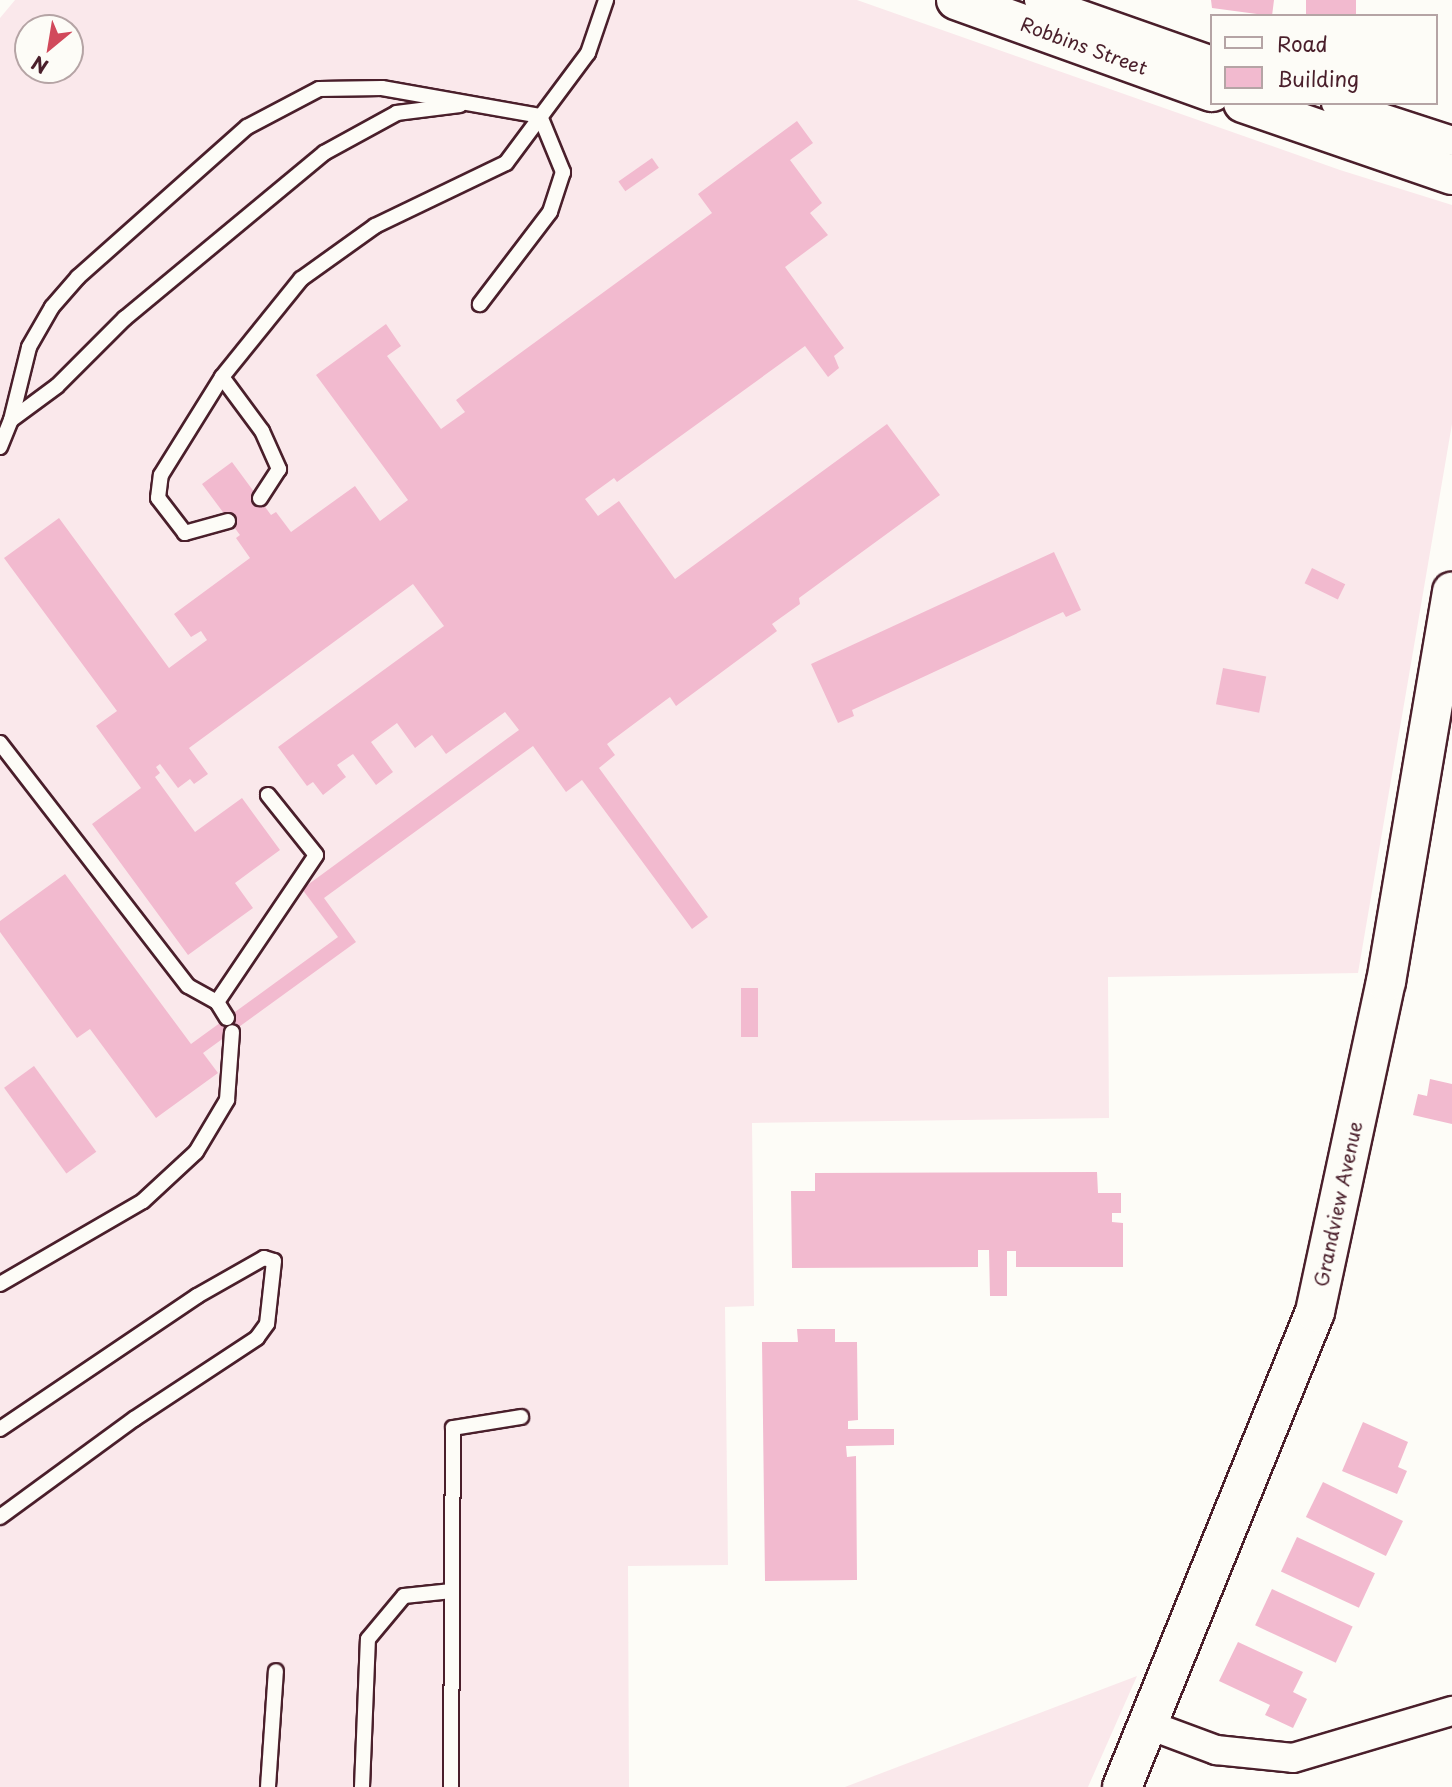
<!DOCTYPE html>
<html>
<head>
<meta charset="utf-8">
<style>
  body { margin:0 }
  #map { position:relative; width:1452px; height:1787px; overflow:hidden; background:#fdfcf7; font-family:"Playpen Sans",sans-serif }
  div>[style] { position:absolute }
  .built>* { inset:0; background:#fae8eb }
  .building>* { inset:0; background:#f2bacf; transform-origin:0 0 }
  .roads { filter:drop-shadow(2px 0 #4a1f2b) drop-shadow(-2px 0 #4a1f2b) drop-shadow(0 2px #4a1f2b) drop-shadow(0 -2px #4a1f2b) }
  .lane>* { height:14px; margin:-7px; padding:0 7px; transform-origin:7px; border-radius:7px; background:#fdfcf7 }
  .street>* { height:28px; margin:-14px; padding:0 14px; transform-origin:14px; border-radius:14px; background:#fdfcf7 }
  .secondary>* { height:38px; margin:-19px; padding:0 19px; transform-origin:19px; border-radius:19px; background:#fdfcf7 }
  span { translate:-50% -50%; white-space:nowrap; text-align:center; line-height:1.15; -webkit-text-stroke:5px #fdfcf7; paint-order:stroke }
  .street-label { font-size:19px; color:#4a1f2b }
  .legend { position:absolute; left:1210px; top:14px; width:228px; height:91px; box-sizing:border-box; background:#fdfcf7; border:2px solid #b5a4a5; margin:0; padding:9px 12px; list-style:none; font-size:21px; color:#4a1f2b }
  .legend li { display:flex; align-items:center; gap:14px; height:35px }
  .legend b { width:35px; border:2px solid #b5a4a5 }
  .north { position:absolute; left:14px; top:14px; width:70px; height:70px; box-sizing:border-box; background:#fdfcf7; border:2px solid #b5a4a5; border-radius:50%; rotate:210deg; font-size:19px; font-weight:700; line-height:28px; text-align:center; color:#4a1f2b }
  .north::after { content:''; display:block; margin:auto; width:24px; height:32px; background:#d1495b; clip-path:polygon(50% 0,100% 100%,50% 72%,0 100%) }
</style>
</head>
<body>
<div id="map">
  <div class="built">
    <i style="clip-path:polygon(evenodd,857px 0,1340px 170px,1452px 205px,1452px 424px,1358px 973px,1108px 977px,1109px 1118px,752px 1123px,754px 1306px,725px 1307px,728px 1565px,628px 1566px,629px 1787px,0 1787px,0 18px,15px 0,857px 0,28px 28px,70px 28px,70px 70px,28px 70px,28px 28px)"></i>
    <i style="clip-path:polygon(1137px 1676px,1088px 1787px,845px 1787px)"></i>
  </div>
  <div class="building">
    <i style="clip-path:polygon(1211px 0,1274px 0,1272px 16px,1212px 8px)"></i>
    <i style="left:1306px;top:0;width:50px;height:16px"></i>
    <i style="clip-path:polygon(797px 121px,813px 143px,790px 160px,822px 203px,810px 213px,828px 235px,785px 267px,844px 348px,834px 356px,839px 368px,828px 377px,805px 346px,617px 482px,614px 478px,585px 499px,598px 516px,619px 501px,675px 579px,887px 424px,940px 495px,799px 598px,800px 604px,772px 624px,777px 631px,676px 706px,670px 697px,607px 744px,615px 755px,599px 768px,708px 917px,692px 929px,582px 780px,566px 792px,533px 746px,324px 898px,356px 942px,203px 1053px,218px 1073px,156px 1118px,90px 1029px,77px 1038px,0 932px,0 921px,65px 874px,191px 1044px,338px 937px,302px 889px,519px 730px,505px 712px,446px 754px,432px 735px,415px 748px,397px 723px,371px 742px,393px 772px,376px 785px,353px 754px,337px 765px,346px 777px,323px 795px,313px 782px,307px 786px,278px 747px,444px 626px,413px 584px,189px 748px,208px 774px,194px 784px,190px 779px,178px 788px,160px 764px,156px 767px,160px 773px,155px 777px,195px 832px,242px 798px,280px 850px,235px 883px,253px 908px,188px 955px,92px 824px,141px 788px,96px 726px,117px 711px,4px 558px,59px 518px,169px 668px,207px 640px,201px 631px,191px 637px,174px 614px,250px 558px,236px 538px,240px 535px,202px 484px,232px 462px,271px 515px,276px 512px,291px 532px,355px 486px,380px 521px,408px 500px,316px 375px,386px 324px,401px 346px,387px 356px,441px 429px,465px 412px,456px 400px,712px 213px,698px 194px)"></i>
    <i style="left:652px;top:158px;width:12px;height:41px;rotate:55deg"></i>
    <i style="clip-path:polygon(1054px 552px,1081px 610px,1066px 617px,1063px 612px,852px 710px,854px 716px,838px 723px,811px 664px)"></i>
    <i style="left:1312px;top:568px;width:37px;height:17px;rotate:26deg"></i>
    <i style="left:1223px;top:668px;width:44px;height:37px;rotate:11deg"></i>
    <i style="left:741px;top:988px;width:17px;height:49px"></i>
    <i style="left:34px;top:1066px;width:106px;height:37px;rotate:54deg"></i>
    <i style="clip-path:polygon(1430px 1079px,1452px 1084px,1452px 1124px,1413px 1115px,1418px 1094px,1427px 1096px)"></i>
    <i style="clip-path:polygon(1097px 1172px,1098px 1193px,1121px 1193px,1121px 1213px,1112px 1213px,1112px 1222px,1123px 1223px,1123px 1267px,1016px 1267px,1016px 1251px,1007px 1251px,1007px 1296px,990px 1296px,989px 1250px,978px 1250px,978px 1267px,792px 1268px,791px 1191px,815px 1191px,815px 1173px)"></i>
    <i style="clip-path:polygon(797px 1329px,835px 1329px,835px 1342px,857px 1342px,858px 1420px,848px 1421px,848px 1429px,894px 1429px,894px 1445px,846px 1446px,847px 1457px,856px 1456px,857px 1580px,765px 1581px,762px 1342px,798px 1342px)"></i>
    <i style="clip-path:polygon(1363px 1422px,1408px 1442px,1398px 1467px,1407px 1471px,1397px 1494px,1342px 1471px)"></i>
    <i style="left:1323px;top:1482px;width:89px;height:39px;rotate:26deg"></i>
    <i style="left:1297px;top:1537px;width:86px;height:38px;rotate:25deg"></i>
    <i style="left:1272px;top:1589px;width:89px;height:40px;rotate:25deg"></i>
    <i style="clip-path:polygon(1238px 1642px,1303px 1672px,1293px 1692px,1307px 1699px,1293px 1728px,1265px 1715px,1270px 1705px,1219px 1681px)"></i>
  </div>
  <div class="roads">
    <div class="lane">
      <i style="left:460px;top:105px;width:64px;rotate:172.8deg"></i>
      <i style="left:397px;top:113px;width:83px;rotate:151.3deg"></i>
      <i style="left:324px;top:153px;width:259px;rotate:140.3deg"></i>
      <i style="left:125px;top:318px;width:96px;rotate:135deg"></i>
      <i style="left:57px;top:386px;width:57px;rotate:143.5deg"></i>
      <i style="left:11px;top:420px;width:75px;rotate:-76.1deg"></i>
      <i style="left:29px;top:347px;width:46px;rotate:-60.1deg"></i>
      <i style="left:52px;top:307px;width:40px;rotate:-49deg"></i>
      <i style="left:78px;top:277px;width:226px;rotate:-41.6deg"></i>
      <i style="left:247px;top:127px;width:81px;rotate:-27.8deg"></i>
      <i style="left:319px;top:89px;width:63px;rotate:-0.9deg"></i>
      <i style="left:382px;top:88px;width:160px;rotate:10deg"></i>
      <i style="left:540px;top:116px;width:61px;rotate:67.7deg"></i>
      <i style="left:563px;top:172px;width:42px;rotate:108deg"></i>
      <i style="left:550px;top:212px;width:116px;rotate:127.3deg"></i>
      <i style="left:222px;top:377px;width:126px;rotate:-51.1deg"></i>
      <i style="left:301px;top:279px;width:91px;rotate:-35.6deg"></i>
      <i style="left:375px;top:226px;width:145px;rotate:-25.7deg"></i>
      <i style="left:506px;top:163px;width:137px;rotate:-53.3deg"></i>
      <i style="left:588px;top:53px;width:56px;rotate:-71.2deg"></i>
      <i style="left:0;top:447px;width:29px;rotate:-68deg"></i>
      <i style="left:228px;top:521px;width:45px;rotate:164.4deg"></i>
      <i style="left:185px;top:533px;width:44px;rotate:-127.6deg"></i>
      <i style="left:158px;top:498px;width:23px;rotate:-83deg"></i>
      <i style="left:161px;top:475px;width:115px;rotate:-58.1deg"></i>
      <i style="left:222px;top:377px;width:67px;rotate:53.5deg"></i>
      <i style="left:262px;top:431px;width:42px;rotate:65.9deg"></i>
      <i style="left:279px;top:469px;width:35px;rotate:123deg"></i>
      <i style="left:0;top:743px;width:307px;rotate:52.3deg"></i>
      <i style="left:188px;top:986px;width:33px;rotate:29deg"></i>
      <i style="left:227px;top:1018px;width:19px;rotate:-122deg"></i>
      <i style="left:217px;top:1002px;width:177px;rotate:-56deg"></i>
      <i style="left:316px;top:855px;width:77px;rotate:-128.7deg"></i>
      <i style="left:0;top:1284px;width:165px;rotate:-30.1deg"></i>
      <i style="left:143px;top:1201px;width:72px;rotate:-42.8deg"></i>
      <i style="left:196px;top:1152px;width:61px;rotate:-59.2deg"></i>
      <i style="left:227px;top:1100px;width:68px;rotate:-85.8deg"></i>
      <i style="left:0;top:1429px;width:238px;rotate:-34deg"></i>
      <i style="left:197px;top:1296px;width:77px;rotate:-29.6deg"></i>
      <i style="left:264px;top:1258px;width:10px;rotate:17deg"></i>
      <i style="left:274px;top:1261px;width:63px;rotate:96.3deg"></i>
      <i style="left:267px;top:1324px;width:17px;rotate:126deg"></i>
      <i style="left:257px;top:1338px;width:147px;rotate:146.6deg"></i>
      <i style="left:134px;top:1419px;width:166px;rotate:143.8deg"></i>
      <i style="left:268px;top:1787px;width:116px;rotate:-86.1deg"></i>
      <i style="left:362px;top:1787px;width:148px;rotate:-87.7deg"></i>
      <i style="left:368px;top:1639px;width:56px;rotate:-50.1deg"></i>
      <i style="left:404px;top:1596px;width:48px;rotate:-5.9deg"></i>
      <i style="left:451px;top:1787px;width:359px;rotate:-89.7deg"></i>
      <i style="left:453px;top:1428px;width:69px;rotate:-9.2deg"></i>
    </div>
    <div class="street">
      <i style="left:1039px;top:0;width:183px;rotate:19.4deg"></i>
      <i style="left:1336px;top:103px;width:122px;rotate:18.1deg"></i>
      <i style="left:1149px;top:1725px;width:72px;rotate:20.5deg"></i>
      <i style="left:1216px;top:1750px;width:77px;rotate:5.9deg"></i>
      <i style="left:1293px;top:1758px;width:166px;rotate:-16.5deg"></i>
    </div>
    <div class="secondary">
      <i style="left:956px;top:0;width:272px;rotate:19.8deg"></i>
      <i style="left:1243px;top:103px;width:221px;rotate:19deg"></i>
      <i style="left:1122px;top:1787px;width:513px;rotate:-67.89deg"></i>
      <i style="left:1315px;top:1312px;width:338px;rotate:-77.9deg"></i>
      <i style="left:1386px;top:982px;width:396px;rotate:-80.4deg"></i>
    </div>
  </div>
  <div class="street-label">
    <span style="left:1084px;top:46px;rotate:20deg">Robbins Street</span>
    <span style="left:1338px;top:1204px;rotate:-78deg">Grandview Avenue</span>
  </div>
  <ul class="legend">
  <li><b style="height:9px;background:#fdfcf7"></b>Road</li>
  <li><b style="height:19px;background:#f2bacf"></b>Building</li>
  </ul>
  <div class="north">N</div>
</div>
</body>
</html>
